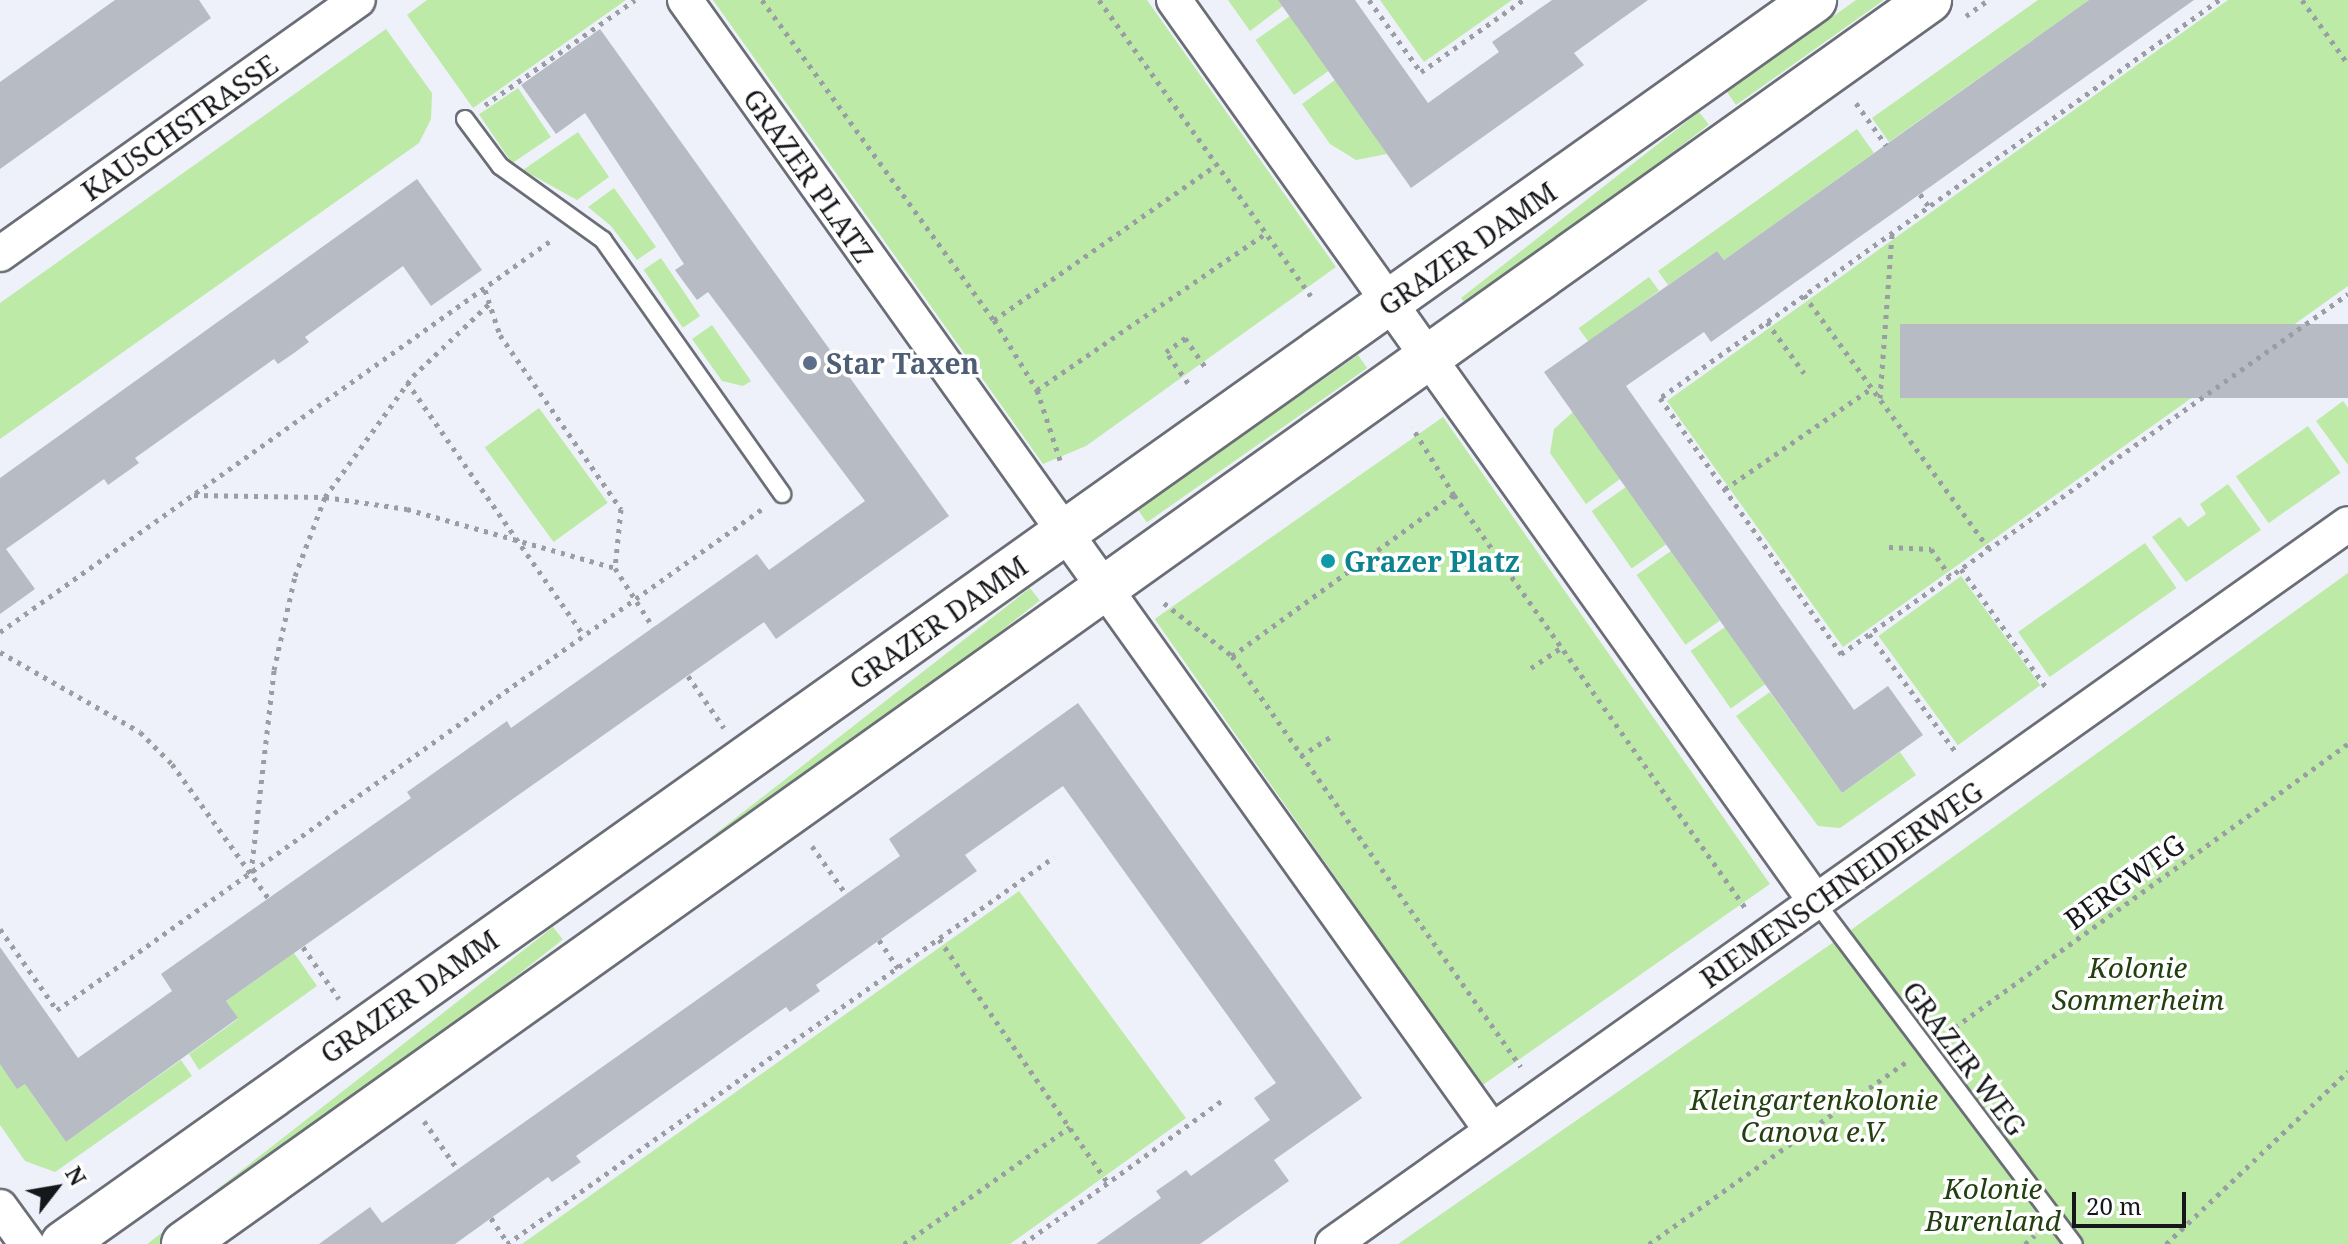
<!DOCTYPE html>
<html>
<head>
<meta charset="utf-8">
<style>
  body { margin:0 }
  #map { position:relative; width:2348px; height:1244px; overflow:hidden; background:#eef1fa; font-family:"Noto Serif",serif }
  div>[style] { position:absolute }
  .green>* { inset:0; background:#bdeaa7; transform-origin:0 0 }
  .building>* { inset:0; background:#b7bbc3; transform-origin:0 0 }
  .path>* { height:5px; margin-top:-2.5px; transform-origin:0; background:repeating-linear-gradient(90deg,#9a9da4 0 4px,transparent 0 10px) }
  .roads { filter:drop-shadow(2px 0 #6b6e76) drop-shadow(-2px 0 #6b6e76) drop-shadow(0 2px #6b6e76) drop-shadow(0 -2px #6b6e76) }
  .lane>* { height:16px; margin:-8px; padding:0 8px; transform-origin:8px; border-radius:8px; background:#fff }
  .street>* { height:34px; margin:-17px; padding:0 17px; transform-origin:17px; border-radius:17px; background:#fff }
  .secondary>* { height:44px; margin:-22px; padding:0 22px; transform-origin:22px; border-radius:22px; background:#fff }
  .dots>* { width:22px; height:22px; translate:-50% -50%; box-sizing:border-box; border:4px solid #fff; border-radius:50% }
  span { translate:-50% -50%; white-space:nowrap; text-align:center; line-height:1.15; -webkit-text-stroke:7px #fff; paint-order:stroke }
  .street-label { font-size:28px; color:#15171a }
  .service-label { font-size:28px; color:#4e5e75; font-weight:700 }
  .left { translate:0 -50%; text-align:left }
  .culture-label { font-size:28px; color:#0d838f; font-weight:700 }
  .park-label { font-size:28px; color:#234011; font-style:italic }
  .north { position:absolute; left:16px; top:1148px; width:80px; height:80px; -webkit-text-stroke:6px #fff; paint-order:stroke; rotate:59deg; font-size:22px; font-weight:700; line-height:32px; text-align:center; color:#15171a }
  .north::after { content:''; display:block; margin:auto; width:28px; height:36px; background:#15171a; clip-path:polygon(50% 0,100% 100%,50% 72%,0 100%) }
  .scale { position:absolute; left:2072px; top:1192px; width:114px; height:36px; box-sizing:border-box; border:4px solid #15171a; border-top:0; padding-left:10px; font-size:24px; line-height:28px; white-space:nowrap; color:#15171a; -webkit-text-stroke:6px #fff; paint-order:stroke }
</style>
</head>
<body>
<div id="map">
  <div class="green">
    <i style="clip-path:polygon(427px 0,626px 0,473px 108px,407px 15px)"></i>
    <i style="clip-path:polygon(713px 0,1147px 0,1336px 267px,1086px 446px,1043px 464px)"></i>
    <i style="clip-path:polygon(1228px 0,1279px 0,1283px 6px,1250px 31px)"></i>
    <i style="clip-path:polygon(1380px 0,1512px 0,1424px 62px)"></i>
    <i style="clip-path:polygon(1856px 0,1884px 0,1736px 105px,1727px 92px)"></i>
    <i style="clip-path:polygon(2038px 0,2089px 0,1889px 142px,1872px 118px)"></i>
    <i style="clip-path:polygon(2228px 0,2348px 0,2348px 286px,1843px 647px,1667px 401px)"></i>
    <i style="left:1290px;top:16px;width:67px;height:42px;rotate:55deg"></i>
    <i style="clip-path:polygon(386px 29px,432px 93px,431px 119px,419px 143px,0 439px,0 303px)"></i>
    <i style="clip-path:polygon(1335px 80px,1387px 154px,1356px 160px,1330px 144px,1302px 104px)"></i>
    <i style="left:518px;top:88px;width:59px;height:47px;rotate:56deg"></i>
    <i style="left:1699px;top:112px;width:16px;height:302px;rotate:52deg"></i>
    <i style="clip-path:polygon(1857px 129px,1874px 153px,1724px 260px,1717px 251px,1668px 285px,1658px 271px)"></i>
    <i style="clip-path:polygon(578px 132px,609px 177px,577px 200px,523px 170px)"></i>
    <i style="clip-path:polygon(614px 188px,656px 247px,637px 260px,611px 226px,588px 207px)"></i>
    <i style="left:661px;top:258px;width:70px;height:21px;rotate:56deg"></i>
    <i style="left:1649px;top:277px;width:17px;height:87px;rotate:54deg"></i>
    <i style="clip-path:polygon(712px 325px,751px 381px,743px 386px,722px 381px,692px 339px)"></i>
    <i style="left:1358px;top:355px;width:16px;height:269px;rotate:55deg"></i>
    <i style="clip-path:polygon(2343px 401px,2348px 408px,2348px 465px,2316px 421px)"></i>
    <i style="left:539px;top:408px;width:117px;height:67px;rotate:54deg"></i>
    <i style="clip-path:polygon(1573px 412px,1620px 479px,1586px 504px,1550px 453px,1554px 429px)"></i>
    <i style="left:1443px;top:417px;width:570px;height:352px;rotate:55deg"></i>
    <i style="left:2308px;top:426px;width:57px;height:88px;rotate:55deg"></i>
    <i style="clip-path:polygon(2228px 484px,2261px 530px,2186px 582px,2152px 537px,2180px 517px,2188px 527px,2206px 514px,2200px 504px)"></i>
    <i style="left:1626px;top:487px;width:70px;height:42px;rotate:55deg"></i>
    <i style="left:2145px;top:543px;width:55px;height:155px;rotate:55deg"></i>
    <i style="left:1671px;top:551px;width:85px;height:42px;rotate:55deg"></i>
    <i style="clip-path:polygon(2348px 573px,2348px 1244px,1398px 1244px,1841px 937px)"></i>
    <i style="left:1961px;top:576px;width:135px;height:102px;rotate:54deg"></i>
    <i style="left:1030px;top:588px;width:16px;height:549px;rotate:52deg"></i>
    <i style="left:1725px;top:627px;width:70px;height:42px;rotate:55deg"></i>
    <i style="clip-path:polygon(1770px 692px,1842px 793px,1900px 752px,1916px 775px,1840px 828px,1818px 826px,1736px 716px)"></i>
    <i style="clip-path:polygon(1019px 891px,1186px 1118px,1010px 1244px,522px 1244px)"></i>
    <i style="left:553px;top:927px;width:16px;height:540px;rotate:52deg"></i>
    <i style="clip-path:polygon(294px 953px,317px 986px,199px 1070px,189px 1054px,238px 1019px,226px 1001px)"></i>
    <i style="clip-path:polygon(181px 1060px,192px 1076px,55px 1172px,25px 1161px,0 1125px,0 1064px,25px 1084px,66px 1142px)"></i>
  </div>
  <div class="building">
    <i style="clip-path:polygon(115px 0,199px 0,211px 18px,0 169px,0 82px)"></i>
    <i style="clip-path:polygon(1278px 0,1355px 0,1428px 103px,1499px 52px,1492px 42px,1552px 0,1648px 0,1574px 53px,1584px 65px,1411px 188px)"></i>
    <i style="clip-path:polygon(2089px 0,2194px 0,1711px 342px,1704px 332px,1626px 386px,1854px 710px,1888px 686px,1923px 735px,1842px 793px,1544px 372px,1717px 251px,1724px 260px)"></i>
    <i style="clip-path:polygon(600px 29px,949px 516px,776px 639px,764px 622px,226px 1001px,238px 1018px,66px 1142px,25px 1084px,17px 1089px,0 1064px,0 947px,78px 1058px,172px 991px,161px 974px,411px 798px,407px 792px,507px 721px,511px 728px,757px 554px,769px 570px,865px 501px,708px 292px,697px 300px,675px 270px,684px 264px,585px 113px,556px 134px,521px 85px)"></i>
    <i style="clip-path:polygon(417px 179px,482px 270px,431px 306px,403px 266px,305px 337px,309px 342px,294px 353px,278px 364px,274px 359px,135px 458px,139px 463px,108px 485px,104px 479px,36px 528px,6px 549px,35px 589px,0 614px,0 478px)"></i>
    <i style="left:2348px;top:324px;width:74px;height:448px;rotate:90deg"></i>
    <i style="clip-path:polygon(1078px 703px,1362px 1098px,1274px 1160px,1289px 1181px,1200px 1244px,1096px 1244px,1161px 1198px,1156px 1191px,1172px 1180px,1186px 1170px,1191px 1176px,1270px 1120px,1254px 1098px,1276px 1083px,1063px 786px,965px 855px,977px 871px,816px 985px,820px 991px,790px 1012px,786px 1007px,576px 1156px,581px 1162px,552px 1182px,548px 1177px,455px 1244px,319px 1244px,370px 1207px,382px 1223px,900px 856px,889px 839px)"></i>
  </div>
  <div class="path">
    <i style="left:762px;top:0;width:395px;rotate:54.1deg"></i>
    <i style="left:994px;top:320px;width:82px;rotate:58.4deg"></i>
    <i style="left:1037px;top:390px;width:74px;rotate:71.8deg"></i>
    <i style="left:1099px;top:0;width:364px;rotate:54.4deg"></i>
    <i style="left:1369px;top:0;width:89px;rotate:54.2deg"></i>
    <i style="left:1421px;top:72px;width:125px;rotate:-35.2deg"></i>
    <i style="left:2219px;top:0;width:686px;rotate:144.55deg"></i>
    <i style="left:1660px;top:398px;width:314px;rotate:54.7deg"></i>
    <i style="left:1841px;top:654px;width:622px;rotate:-35.38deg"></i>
    <i style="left:2302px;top:0;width:79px;rotate:54.3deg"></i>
    <i style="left:1966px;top:16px;width:27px;rotate:-36deg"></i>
    <i style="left:1856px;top:103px;width:52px;rotate:54.5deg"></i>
    <i style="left:485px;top:105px;width:183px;rotate:-35deg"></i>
    <i style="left:1920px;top:194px;width:16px;rotate:55deg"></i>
    <i style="left:485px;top:290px;width:47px;rotate:71.6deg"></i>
    <i style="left:500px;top:335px;width:212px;rotate:55.2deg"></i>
    <i style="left:621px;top:509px;width:59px;rotate:95.8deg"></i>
    <i style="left:615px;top:568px;width:70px;rotate:57.2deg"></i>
    <i style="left:1804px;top:295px;width:314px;rotate:53.9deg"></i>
    <i style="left:994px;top:320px;width:269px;rotate:-34.9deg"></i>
    <i style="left:1767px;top:322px;width:63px;rotate:54deg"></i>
    <i style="left:407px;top:382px;width:310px;rotate:55.1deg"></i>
    <i style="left:1188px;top:383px;width:38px;rotate:-125deg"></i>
    <i style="left:1166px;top:352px;width:24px;rotate:-36deg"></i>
    <i style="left:1185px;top:338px;width:38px;rotate:55deg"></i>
    <i style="left:1037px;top:390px;width:278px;rotate:-34.4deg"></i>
    <i style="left:1880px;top:398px;width:165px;rotate:-85.8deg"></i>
    <i style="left:1725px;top:489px;width:178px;rotate:-34.5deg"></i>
    <i style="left:194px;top:495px;width:131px;rotate:0.9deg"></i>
    <i style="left:325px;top:497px;width:83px;rotate:8.3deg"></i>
    <i style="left:407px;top:509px;width:216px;rotate:15.8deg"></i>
    <i style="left:1454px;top:495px;width:507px;rotate:54.8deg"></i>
    <i style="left:1889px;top:547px;width:42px;rotate:2.7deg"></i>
    <i style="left:1931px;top:549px;width:33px;rotate:55deg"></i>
    <i style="left:1961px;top:569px;width:149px;rotate:54.3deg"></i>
    <i style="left:1164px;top:603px;width:86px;rotate:37.9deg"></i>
    <i style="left:1232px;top:656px;width:274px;rotate:-36deg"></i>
    <i style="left:1454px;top:495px;width:80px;rotate:-121.7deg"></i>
    <i style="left:0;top:632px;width:678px;rotate:-35.4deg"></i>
    <i style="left:1869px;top:634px;width:149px;rotate:53.7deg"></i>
    <i style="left:0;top:652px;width:161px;rotate:29.7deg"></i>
    <i style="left:140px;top:732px;width:45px;rotate:45deg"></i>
    <i style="left:172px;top:764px;width:166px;rotate:54.3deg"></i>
    <i style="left:1232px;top:656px;width:502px;rotate:54.89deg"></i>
    <i style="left:1531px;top:668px;width:37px;rotate:-34deg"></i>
    <i style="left:688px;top:676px;width:63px;rotate:55.3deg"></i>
    <i style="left:1301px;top:756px;width:37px;rotate:-33deg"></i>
    <i style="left:812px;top:846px;width:59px;rotate:54.7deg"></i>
    <i style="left:251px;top:873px;width:204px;rotate:-83.5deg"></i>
    <i style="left:274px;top:670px;width:96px;rotate:-77.4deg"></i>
    <i style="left:295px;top:576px;width:85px;rotate:-69.2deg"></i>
    <i style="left:325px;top:497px;width:150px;rotate:-54deg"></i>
    <i style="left:413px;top:376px;width:108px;rotate:-43.5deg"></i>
    <i style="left:0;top:929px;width:99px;rotate:54.9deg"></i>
    <i style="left:57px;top:1010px;width:865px;rotate:-35.4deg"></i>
    <i style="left:939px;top:939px;width:297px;rotate:55.3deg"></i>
    <i style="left:879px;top:940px;width:34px;rotate:56deg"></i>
    <i style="left:303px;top:947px;width:63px;rotate:55.3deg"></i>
    <i style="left:1947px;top:1033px;width:494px;rotate:-35.8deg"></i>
    <i style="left:424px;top:1121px;width:60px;rotate:55.2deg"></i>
    <i style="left:491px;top:1218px;width:30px;rotate:56deg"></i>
    <i style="left:507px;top:1244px;width:670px;rotate:-35.28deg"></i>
    <i style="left:904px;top:1244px;width:203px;rotate:-35.2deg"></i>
    <i style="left:1023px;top:1244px;width:248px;rotate:-35.8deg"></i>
    <i style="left:1649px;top:1244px;width:315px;rotate:-35.3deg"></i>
    <i style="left:2025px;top:1244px;width:13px;rotate:-42deg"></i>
    <i style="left:2166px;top:1244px;width:251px;rotate:-43.5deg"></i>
  </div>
  <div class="roads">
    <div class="lane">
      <i style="left:465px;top:119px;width:59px;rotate:53.3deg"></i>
      <i style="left:500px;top:166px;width:127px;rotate:35.7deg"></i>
      <i style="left:603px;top:240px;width:311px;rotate:54.8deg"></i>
      <i style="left:1816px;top:902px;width:428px;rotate:53deg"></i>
    </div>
    <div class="street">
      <i style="left:685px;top:0;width:1389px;rotate:54.49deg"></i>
      <i style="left:1174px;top:0;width:1107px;rotate:54.56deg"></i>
      <i style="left:0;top:254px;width:439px;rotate:-35.4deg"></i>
      <i style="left:0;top:1207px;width:46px;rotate:53.9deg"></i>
      <i style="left:1333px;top:1244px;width:1244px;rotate:-35.35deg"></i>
    </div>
    <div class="secondary">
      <i style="left:63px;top:1244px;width:2148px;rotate:-35.39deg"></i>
      <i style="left:184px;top:1244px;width:2143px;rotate:-35.48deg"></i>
    </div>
  </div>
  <div class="dots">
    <i style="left:810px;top:363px;background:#5c6f8a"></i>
    <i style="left:1328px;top:561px;background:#0f9aa8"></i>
  </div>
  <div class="street-label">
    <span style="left:179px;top:127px;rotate:-35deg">KAUSCHSTRASSE</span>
    <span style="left:809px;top:175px;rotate:55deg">GRAZER PLATZ</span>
    <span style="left:1467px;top:248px;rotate:-35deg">GRAZER DAMM</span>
    <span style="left:938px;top:622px;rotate:-35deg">GRAZER DAMM</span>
    <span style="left:2124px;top:881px;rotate:-36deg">BERGWEG</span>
    <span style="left:1841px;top:884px;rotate:-35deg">RIEMENSCHNEIDERWEG</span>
    <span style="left:409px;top:996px;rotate:-35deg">GRAZER DAMM</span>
    <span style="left:1965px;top:1058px;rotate:53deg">GRAZER WEG</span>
  </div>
  <div class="service-label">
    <span class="left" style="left:826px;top:363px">Star Taxen</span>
  </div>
  <div class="culture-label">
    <span class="left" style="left:1344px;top:561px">Grazer Platz</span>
  </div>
  <div class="park-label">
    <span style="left:2138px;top:983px">Kolonie<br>Sommerheim</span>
    <span style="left:1814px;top:1115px">Kleingartenkolonie<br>Canova e.V.</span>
    <span style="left:1993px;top:1204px">Kolonie<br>Burenland</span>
  </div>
  <div class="north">N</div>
  <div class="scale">20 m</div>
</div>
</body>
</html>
